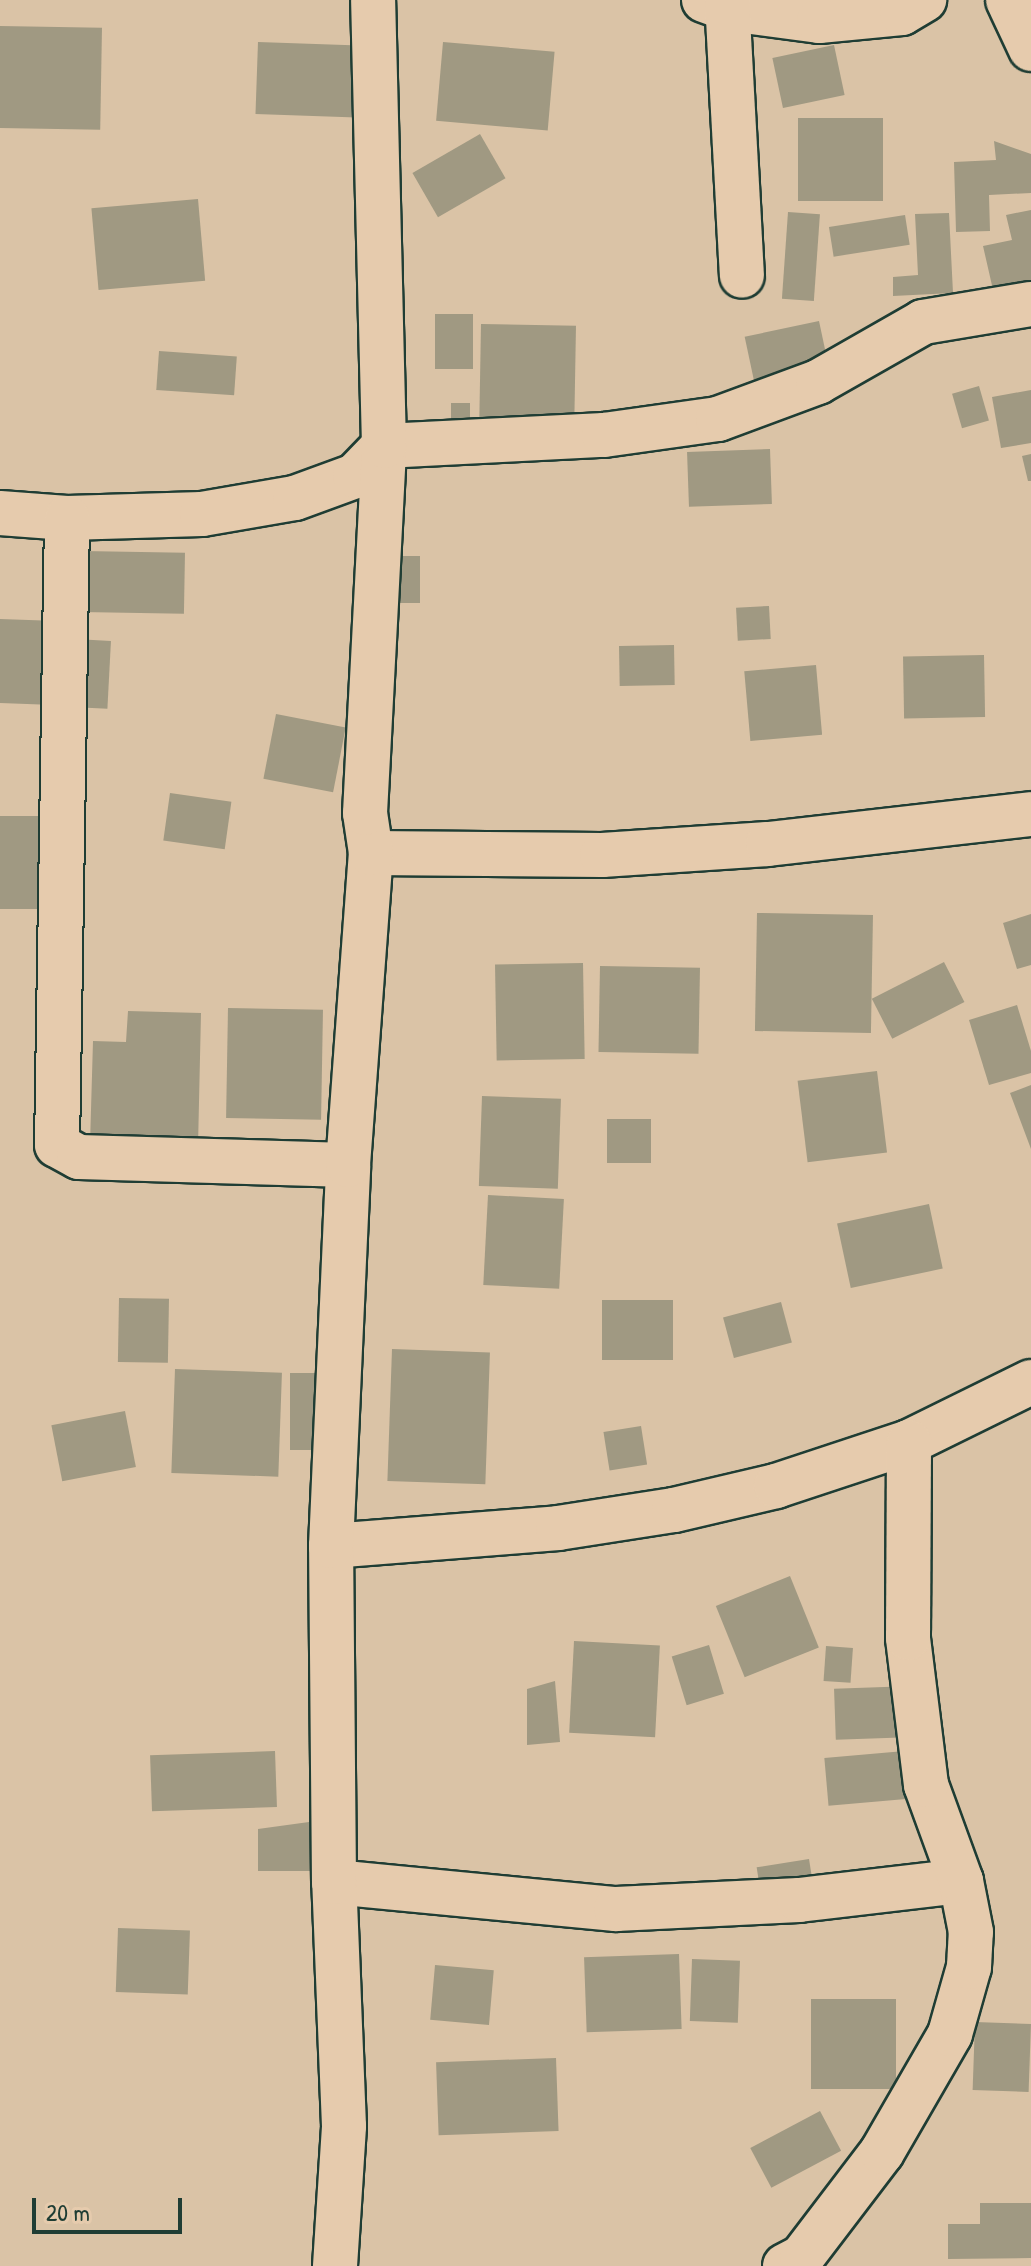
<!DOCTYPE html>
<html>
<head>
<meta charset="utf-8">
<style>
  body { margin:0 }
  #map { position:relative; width:1031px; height:2266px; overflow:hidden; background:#dac3a6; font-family:"Patrick Hand",sans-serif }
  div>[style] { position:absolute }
  .building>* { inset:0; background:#a09982; transform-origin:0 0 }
  .roads { filter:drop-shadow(2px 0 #1f3d34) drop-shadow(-2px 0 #1f3d34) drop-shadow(0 2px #1f3d34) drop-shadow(0 -2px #1f3d34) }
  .minor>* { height:44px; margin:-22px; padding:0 22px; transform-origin:22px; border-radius:22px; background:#e6cbad }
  span { translate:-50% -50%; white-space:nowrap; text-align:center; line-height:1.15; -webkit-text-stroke:8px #e6cbad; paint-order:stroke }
  .scale { position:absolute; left:32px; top:2198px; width:150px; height:36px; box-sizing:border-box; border:4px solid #1f3d34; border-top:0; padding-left:10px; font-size:24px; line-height:28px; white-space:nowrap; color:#1f3d34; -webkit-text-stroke:6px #e6cbad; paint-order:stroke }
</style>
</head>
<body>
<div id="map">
  <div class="building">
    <i style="left:0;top:26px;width:102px;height:102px;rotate:1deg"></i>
    <i style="left:258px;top:42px;width:101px;height:72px;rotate:2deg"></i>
    <i style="left:443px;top:42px;width:112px;height:79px;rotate:5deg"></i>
    <i style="left:834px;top:45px;width:51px;height:63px;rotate:78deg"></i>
    <i style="left:798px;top:118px;width:85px;height:83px"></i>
    <i style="left:480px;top:134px;width:51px;height:78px;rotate:60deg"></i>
    <i style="clip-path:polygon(994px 141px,1031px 154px,1031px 193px,989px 195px,990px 231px,956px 232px,954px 162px,996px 160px)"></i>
    <i style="left:198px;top:199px;width:82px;height:107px;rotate:85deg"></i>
    <i style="clip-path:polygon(1031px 210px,1031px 295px,996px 303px,983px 246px,1012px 240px,1006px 215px)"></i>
    <i style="left:788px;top:212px;width:32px;height:87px;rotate:4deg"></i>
    <i style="clip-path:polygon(949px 213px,953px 293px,893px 296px,893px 277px,918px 275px,915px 214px)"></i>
    <i style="left:905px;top:215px;width:30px;height:77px;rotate:81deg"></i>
    <i style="left:435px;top:314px;width:38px;height:55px"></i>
    <i style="left:819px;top:321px;width:45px;height:76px;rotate:78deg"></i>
    <i style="left:481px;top:324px;width:95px;height:95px;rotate:1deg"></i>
    <i style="left:159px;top:351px;width:78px;height:39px;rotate:4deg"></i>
    <i style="left:979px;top:386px;width:36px;height:28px;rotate:74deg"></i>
    <i style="clip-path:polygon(1031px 390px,1031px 443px,1001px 448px,992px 397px)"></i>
    <i style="left:451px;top:403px;width:19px;height:23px"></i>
    <i style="left:770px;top:449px;width:55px;height:83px;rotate:88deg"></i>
    <i style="clip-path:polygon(1031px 454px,1031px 481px,1028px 481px,1022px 456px)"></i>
    <i style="left:82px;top:551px;width:103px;height:61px;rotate:1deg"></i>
    <i style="left:400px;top:556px;width:20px;height:47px"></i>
    <i style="left:769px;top:606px;width:33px;height:33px;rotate:87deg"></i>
    <i style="left:0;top:619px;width:50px;height:84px;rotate:2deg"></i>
    <i style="left:75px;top:639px;width:36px;height:68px;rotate:3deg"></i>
    <i style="left:674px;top:645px;width:40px;height:55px;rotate:89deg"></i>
    <i style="left:984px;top:655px;width:62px;height:81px;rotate:89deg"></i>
    <i style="left:816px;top:665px;width:70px;height:72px;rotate:85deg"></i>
    <i style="left:276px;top:714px;width:71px;height:66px;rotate:11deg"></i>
    <i style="left:170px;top:793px;width:62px;height:48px;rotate:8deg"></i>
    <i style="left:0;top:816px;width:44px;height:93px"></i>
    <i style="left:757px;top:913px;width:116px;height:118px;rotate:1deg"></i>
    <i style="clip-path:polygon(1031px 914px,1031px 965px,1017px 969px,1003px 923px)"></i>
    <i style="left:944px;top:962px;width:45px;height:81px;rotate:63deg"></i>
    <i style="left:583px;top:963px;width:96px;height:88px;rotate:89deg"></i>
    <i style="left:600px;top:966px;width:100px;height:86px;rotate:1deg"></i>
    <i style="clip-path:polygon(1017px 1005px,1031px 1051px,1031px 1073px,989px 1085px,969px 1020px)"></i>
    <i style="left:228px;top:1008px;width:95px;height:110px;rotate:1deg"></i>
    <i style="clip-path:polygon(128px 1011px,201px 1013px,198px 1147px,90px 1144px,93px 1041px,126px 1042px)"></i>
    <i style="left:877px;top:1071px;width:82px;height:80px;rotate:83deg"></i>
    <i style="clip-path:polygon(1031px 1085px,1031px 1149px,1010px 1093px)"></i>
    <i style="left:482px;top:1096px;width:79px;height:90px;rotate:2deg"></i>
    <i style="left:607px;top:1119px;width:44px;height:44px"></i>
    <i style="left:488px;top:1195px;width:76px;height:90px;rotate:3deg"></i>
    <i style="left:929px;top:1204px;width:66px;height:94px;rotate:78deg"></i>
    <i style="left:119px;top:1298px;width:50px;height:64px;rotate:1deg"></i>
    <i style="left:673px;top:1300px;width:60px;height:71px;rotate:90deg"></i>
    <i style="left:781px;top:1302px;width:42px;height:60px;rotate:75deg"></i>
    <i style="left:392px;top:1349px;width:98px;height:132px;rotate:2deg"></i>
    <i style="left:175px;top:1369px;width:107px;height:104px;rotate:2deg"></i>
    <i style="left:290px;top:1373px;width:31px;height:77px"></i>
    <i style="left:125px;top:1411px;width:57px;height:75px;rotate:79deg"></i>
    <i style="left:641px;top:1426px;width:39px;height:38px;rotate:81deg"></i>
    <i style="left:790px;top:1576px;width:77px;height:80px;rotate:68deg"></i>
    <i style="left:574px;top:1641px;width:86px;height:92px;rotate:3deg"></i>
    <i style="left:709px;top:1645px;width:51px;height:39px;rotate:73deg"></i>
    <i style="left:826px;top:1646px;width:27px;height:35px;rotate:4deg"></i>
    <i style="clip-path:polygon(555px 1681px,560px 1742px,527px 1745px,527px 1689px)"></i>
    <i style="left:913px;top:1686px;width:51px;height:79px;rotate:88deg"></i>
    <i style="left:916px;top:1750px;width:48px;height:92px;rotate:85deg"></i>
    <i style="left:275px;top:1751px;width:56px;height:125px;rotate:88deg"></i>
    <i style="clip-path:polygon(309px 1822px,313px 1871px,258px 1871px,258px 1829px)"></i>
    <i style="left:809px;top:1859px;width:32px;height:53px;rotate:81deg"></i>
    <i style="left:118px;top:1928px;width:72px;height:64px;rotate:2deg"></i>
    <i style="left:679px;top:1954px;width:75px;height:95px;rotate:88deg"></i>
    <i style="left:692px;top:1959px;width:48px;height:62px;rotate:2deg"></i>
    <i style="left:435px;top:1965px;width:59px;height:55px;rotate:5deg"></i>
    <i style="left:811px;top:1999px;width:85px;height:90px"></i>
    <i style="left:975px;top:2022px;width:56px;height:68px;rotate:2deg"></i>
    <i style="left:556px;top:2058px;width:73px;height:120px;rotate:88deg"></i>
    <i style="left:820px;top:2111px;width:45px;height:79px;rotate:62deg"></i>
    <i style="clip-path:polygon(980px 2203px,1031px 2203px,1031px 2258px,948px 2259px,948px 2224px,980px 2224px)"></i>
  </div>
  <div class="roads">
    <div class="minor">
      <i style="left:704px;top:0;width:27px;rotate:20deg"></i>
      <i style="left:729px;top:9px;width:91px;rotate:7.6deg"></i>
      <i style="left:819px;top:21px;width:83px;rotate:-5.5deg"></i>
      <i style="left:902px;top:13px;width:26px;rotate:-31deg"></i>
      <i style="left:727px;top:0;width:276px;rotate:86.9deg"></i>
      <i style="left:1008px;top:0;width:54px;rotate:64.9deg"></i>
      <i style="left:0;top:513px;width:67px;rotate:4.3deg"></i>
      <i style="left:67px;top:518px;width:135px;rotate:-1.7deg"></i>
      <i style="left:202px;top:514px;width:94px;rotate:-9.8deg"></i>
      <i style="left:295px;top:498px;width:64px;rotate:-20.1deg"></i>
      <i style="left:355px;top:476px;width:42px;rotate:-46deg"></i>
      <i style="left:384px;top:446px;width:220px;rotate:-2.9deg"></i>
      <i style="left:604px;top:435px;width:115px;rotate:-8deg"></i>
      <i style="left:718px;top:419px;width:107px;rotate:-20.3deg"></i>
      <i style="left:818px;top:382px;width:121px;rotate:-29.7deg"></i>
      <i style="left:923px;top:322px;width:109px;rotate:-9.5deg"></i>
      <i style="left:67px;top:518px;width:627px;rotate:90.91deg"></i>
      <i style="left:57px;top:1145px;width:25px;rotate:29deg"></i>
      <i style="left:79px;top:1157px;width:269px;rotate:1.7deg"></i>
      <i style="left:371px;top:853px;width:231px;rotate:0.5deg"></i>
      <i style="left:602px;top:855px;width:166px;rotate:-3.8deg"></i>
      <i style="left:768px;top:844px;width:265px;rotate:-6.5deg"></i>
      <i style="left:331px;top:1546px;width:228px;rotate:-4.5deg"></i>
      <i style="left:558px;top:1528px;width:117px;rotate:-8.8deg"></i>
      <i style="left:674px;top:1510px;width:105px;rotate:-13.2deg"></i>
      <i style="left:776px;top:1486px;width:140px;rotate:-18.3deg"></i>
      <i style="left:909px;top:1442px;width:136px;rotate:-26.2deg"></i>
      <i style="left:334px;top:1882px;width:283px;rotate:5.5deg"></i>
      <i style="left:616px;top:1909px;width:183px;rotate:-2.8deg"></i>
      <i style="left:799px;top:1900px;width:163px;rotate:-6.7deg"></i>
      <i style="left:335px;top:2266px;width:140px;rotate:-86.3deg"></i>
      <i style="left:344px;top:2126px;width:244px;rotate:-92.3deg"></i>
      <i style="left:334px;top:1882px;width:336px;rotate:-90.5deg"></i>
      <i style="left:331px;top:1546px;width:381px;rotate:-87.4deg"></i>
      <i style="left:348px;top:1165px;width:313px;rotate:-85.8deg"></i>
      <i style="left:371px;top:853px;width:40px;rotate:-98.5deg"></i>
      <i style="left:365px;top:813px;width:367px;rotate:-87deg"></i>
      <i style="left:384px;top:446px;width:446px;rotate:-91.4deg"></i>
      <i style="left:785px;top:2266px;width:19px;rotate:-28deg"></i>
      <i style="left:802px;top:2257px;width:132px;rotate:-52.7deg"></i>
      <i style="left:882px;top:2152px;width:136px;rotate:-60deg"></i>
      <i style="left:950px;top:2034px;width:70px;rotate:-74.2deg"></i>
      <i style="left:969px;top:1967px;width:35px;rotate:-87deg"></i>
      <i style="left:971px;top:1932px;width:52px;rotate:-101.1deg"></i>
      <i style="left:961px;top:1881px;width:102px;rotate:-110deg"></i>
      <i style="left:926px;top:1785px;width:148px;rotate:-97deg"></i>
      <i style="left:908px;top:1638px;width:196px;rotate:-89.7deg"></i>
    </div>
  </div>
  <div class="scale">20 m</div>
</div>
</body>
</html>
